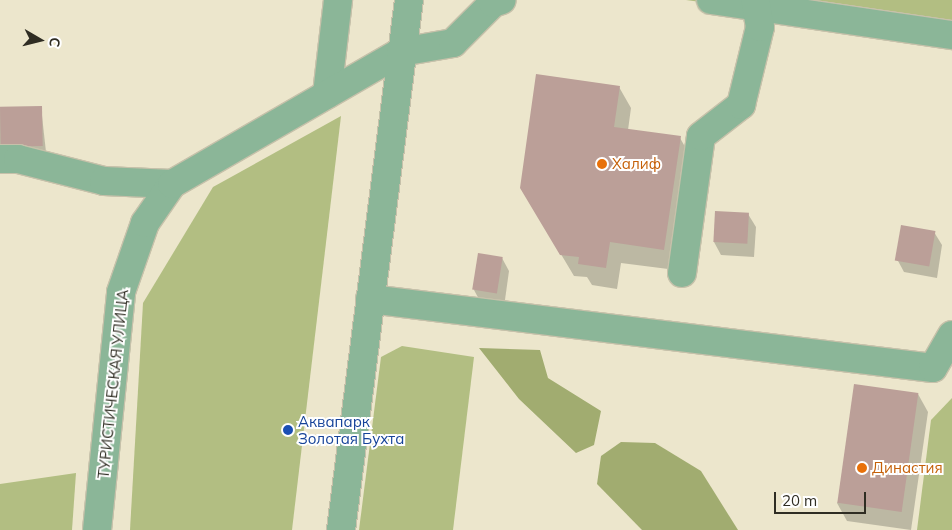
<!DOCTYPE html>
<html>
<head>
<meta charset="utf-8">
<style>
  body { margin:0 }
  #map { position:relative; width:952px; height:530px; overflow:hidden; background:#ece6cc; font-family:Mulish,sans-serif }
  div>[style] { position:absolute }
  .green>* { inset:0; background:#b2be82 }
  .forest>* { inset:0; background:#a1ac70 }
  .shadow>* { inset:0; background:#0003 }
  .building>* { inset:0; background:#bb9f98; transform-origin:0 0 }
  .roads { filter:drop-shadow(1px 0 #c6c1aa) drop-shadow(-1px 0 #c6c1aa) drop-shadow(0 1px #c6c1aa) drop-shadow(0 -1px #c6c1aa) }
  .minor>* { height:28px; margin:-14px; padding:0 14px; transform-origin:14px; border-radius:14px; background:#8bb698 }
  .dots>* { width:14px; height:14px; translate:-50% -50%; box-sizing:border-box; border:2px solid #fff; border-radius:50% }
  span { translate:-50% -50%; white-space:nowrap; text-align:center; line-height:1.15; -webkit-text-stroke:4px #fff; paint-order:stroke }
  .food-label { font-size:15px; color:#c56008 }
  .left { translate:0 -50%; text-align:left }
  .street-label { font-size:15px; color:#2f2d23 }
  .transit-label { font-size:15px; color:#164399 }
  .north { position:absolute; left:15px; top:15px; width:50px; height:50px; -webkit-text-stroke:4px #fff; paint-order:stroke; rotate:98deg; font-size:14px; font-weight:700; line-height:20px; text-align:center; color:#2f2d23 }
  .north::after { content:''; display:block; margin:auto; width:18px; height:22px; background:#2f2d23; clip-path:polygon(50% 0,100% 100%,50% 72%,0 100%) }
  .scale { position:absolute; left:774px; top:492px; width:92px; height:22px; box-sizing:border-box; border:2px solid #2f2d23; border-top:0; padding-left:6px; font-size:15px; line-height:18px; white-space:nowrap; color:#2f2d23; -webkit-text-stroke:4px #fff; paint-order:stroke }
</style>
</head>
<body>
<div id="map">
  <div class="green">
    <i style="clip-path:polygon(686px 0,952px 0,952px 37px)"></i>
    <i style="clip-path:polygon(341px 116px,292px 530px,130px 530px,143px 303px,213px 187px)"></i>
    <i style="clip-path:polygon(402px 346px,474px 357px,453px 530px,359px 530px,381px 357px)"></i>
    <i style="clip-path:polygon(952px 398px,952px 530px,917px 530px,931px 420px)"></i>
    <i style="clip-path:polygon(76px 473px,72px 530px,0 530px,0 484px)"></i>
  </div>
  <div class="forest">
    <i style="clip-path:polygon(479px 348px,540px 350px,548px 378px,601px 411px,594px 445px,576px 453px,519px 399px)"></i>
    <i style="clip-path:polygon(621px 442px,655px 443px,701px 471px,738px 530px,642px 530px,597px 484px,601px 456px)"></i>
  </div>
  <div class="shadow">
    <i style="clip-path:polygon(619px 87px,631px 108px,628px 130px,680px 138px,692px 159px,676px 270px,621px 263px,617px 289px,592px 285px,587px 277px,574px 276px,534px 209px)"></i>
    <i style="clip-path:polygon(41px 107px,46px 152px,0 150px,0 109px)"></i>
    <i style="clip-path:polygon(716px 212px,748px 214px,756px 227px,754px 257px,721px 255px,714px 242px)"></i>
    <i style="clip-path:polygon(934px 232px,942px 245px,937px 278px,904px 272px,897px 259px)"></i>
    <i style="clip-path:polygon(502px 258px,509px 271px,504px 307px,481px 303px,474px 290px)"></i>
    <i style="clip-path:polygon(918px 394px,928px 412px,911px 530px,847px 521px,837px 503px)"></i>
  </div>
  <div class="building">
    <i style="clip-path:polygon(536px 74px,620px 86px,614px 127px,681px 136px,664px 250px,610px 242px,606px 268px,578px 264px,579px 257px,560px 255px,520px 188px)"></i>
    <i style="left:42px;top:106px;width:40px;height:42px;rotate:89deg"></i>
    <i style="left:715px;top:211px;width:34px;height:31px;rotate:3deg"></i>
    <i style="left:901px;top:225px;width:35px;height:36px;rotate:10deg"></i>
    <i style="left:478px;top:253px;width:25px;height:37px;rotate:9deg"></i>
    <i style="left:854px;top:384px;width:65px;height:120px;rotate:8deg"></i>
  </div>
  <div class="roads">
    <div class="minor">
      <i style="left:711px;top:0;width:244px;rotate:8.3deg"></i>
      <i style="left:327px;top:94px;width:95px;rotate:-83.3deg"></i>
      <i style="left:0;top:159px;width:18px"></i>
      <i style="left:18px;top:159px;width:89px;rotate:14.3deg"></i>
      <i style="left:104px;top:181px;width:68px;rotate:2.5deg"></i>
      <i style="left:682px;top:273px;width:138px;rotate:-82.1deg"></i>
      <i style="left:701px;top:136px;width:51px;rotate:-37.8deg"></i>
      <i style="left:741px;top:105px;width:80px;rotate:-76.3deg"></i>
      <i style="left:760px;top:27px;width:27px;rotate:-100deg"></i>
      <i style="left:370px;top:299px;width:567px;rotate:6.99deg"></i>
      <i style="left:933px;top:368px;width:38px;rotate:-60deg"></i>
      <i style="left:97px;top:530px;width:239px;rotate:-84.2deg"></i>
      <i style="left:121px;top:292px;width:73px;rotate:-70.8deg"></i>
      <i style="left:145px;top:223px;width:47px;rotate:-55.3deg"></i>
      <i style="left:172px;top:184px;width:264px;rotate:-30deg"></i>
      <i style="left:401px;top:52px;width:53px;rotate:-9.8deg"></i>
      <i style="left:453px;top:43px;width:57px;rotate:-45deg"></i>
      <i style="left:493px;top:3px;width:9px;rotate:-18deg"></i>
      <i style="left:341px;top:530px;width:534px;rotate:-82.69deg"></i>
    </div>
  </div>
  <div class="dots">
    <i style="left:602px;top:164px;background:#e8710a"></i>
    <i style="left:288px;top:430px;background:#1a4fb4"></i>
    <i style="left:862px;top:468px;background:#e8710a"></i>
  </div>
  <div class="food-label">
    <span class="left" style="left:612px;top:164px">Халиф</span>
    <span class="left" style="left:872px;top:468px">Династия</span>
  </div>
  <div class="street-label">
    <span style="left:113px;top:384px;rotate:-84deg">ТУРИСТИЧЕСКАЯ УЛИЦА</span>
  </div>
  <div class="transit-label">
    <span class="left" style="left:298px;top:430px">Аквапарк<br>Золотая Бухта</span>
  </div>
  <div class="north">С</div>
  <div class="scale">20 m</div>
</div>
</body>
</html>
